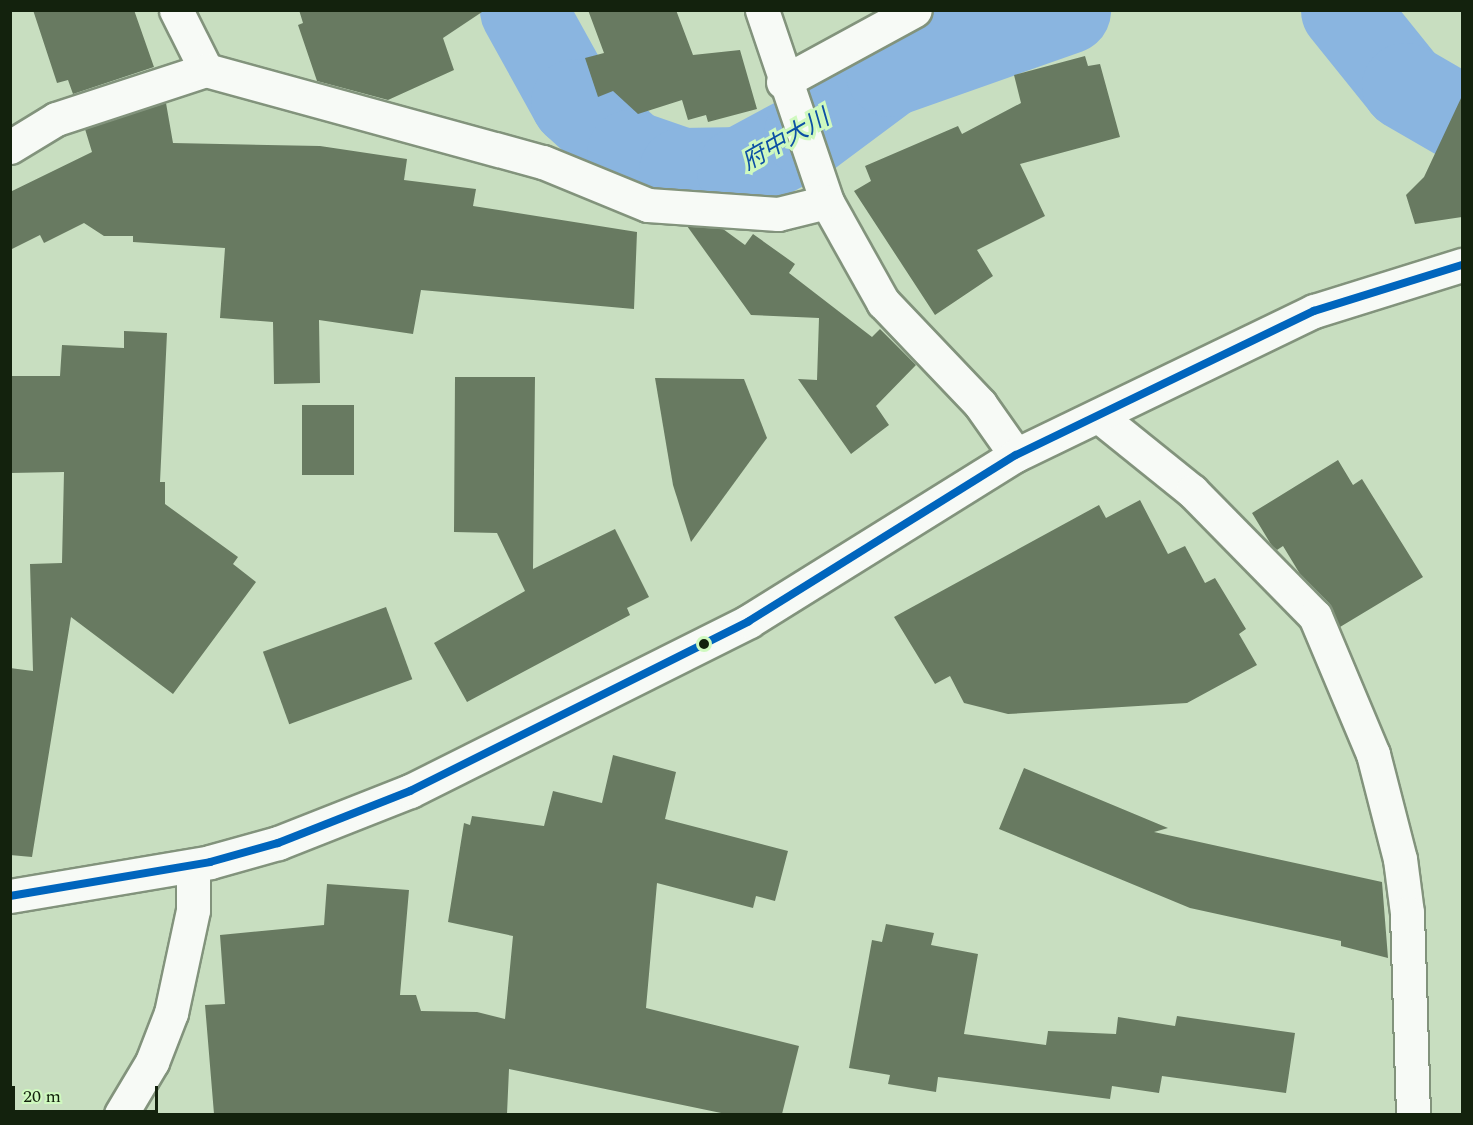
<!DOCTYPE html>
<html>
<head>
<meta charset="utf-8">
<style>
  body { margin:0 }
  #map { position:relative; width:1473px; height:1125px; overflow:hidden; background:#c8dec0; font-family:Spectral,"Noto Sans JP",serif }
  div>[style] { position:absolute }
  .river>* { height:87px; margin:-43.5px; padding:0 43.5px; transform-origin:43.5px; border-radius:43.5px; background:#8ab5e0 }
  .building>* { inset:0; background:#687a61; transform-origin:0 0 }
  .roads { filter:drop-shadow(2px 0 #82937c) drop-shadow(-2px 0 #82937c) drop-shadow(0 2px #82937c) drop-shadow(0 -2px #82937c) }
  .street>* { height:33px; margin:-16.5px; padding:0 16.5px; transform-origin:16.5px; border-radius:16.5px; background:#f7faf6 }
  .primary>* { height:33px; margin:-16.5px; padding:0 16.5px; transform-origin:16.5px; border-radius:16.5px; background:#f7faf6 }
  .bus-1>* { height:8px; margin:-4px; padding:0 4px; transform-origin:4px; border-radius:4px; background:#0065bd }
  .dots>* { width:16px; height:16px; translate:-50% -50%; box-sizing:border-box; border:3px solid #cff9bf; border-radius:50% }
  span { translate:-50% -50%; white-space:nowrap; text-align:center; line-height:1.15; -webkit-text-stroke:6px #cff9bf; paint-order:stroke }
  .water-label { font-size:24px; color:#0c50a5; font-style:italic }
  .frame { position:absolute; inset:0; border:12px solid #13220d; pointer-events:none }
  .scale { position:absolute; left:12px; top:1086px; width:146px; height:27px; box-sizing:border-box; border:3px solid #13220d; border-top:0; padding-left:8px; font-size:18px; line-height:21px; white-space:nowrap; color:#13220d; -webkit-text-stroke:4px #cff9bf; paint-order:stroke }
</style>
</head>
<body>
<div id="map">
  <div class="river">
    <i style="left:523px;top:10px;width:105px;rotate:61deg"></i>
    <i style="left:574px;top:102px;width:76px;rotate:42.3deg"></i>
    <i style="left:630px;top:153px;width:55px;rotate:19.1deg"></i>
    <i style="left:682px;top:171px;width:58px;rotate:-1deg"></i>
    <i style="left:740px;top:170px;width:76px;rotate:-28.2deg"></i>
    <i style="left:807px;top:134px;width:102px;rotate:-36.6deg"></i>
    <i style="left:889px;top:73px;width:189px;rotate:-19.5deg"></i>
    <i style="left:1344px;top:10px;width:97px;rotate:51.2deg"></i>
    <i style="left:1405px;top:86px;width:66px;rotate:30.1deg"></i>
  </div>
  <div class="building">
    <i style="clip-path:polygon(33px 10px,134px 10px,154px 67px,73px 94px,68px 80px,57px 83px)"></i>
    <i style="clip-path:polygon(299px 10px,485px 10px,443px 38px,454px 70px,388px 100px,317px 81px,298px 25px,303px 23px)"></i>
    <i style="clip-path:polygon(588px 10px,676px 10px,693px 55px,740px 50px,757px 109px,708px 122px,706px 115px,688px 120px,682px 100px,638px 114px,613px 91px,598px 97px,585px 58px,604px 53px)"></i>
    <i style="clip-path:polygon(1085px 56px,1088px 66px,1100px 64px,1120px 137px,1020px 164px,1045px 216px,977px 250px,993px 276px,935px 315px,854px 191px,871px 181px,865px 166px,958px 126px,962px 134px,1021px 103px,1014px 75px)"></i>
    <i style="clip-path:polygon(1462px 96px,1462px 217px,1415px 224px,1406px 195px,1424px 177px)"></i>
    <i style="clip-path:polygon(166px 103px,173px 143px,320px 146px,407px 159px,404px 180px,476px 189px,473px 206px,637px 232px,634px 309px,421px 290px,413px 334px,319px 320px,320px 383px,274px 384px,273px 322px,220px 318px,225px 248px,133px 242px,133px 236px,104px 236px,84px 223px,44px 243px,40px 235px,10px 250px,10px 192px,92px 152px,85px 129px)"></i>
    <i style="clip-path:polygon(687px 226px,723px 229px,745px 245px,753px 234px,795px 264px,789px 273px,872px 337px,880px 329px,916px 365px,876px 406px,889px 425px,851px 454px,798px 379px,817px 380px,819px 318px,751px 315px)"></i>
    <i style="clip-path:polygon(124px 331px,167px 333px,160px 482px,165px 482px,165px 504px,238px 557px,233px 564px,256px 582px,173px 694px,71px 617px,32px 857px,10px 855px,10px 668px,33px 671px,30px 564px,62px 563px,64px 472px,10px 473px,10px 376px,60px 376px,62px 345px,124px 348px)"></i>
    <i style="clip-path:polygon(455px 377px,535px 377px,533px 569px,615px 529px,649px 597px,627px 608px,630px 615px,467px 702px,434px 643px,525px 591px,497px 533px,454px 532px)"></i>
    <i style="clip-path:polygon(655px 378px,744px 379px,767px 438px,691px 542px,673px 485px)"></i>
    <i style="left:302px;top:405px;width:52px;height:70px"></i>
    <i style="clip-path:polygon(1338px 460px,1353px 485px,1362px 479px,1423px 577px,1340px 627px,1329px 603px,1300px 574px,1283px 546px,1277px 550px,1272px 546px,1252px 513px)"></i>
    <i style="clip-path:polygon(1140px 500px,1168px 554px,1185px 546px,1205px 583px,1215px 578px,1246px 629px,1239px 634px,1257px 665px,1187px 703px,1008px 714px,964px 703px,950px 676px,935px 684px,894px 617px,1099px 505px,1106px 518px)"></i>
    <i style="left:386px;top:607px;width:77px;height:131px;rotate:70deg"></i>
    <i style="clip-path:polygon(613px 755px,676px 772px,665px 819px,788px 851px,775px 901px,756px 896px,753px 908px,657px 883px,646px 1008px,799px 1046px,782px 1114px,726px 1114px,509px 1069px,507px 1114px,214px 1114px,205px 1005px,225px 1004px,220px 935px,324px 925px,327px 884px,409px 890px,400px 995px,416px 995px,421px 1011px,477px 1012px,505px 1019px,513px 936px,448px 922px,464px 823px,470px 825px,472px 816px,544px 826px,553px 791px,602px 803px)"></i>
    <i style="clip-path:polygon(1024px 768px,1168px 828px,1154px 832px,1382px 882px,1388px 958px,1341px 946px,1341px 941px,1190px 908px,999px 829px)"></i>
    <i style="clip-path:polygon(886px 924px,934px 933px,931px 945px,978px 954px,964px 1034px,1046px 1045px,1048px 1031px,1116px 1034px,1118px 1017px,1175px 1026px,1177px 1016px,1295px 1033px,1286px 1093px,1162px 1076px,1159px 1093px,1112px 1086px,1110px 1099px,938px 1077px,936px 1092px,888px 1084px,890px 1075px,849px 1068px,872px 940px,882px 942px)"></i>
  </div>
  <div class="roads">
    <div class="street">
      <i style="left:176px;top:10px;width:67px;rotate:63.4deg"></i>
      <i style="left:762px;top:10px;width:203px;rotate:71.3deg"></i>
      <i style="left:827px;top:202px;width:115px;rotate:60.8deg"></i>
      <i style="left:883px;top:302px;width:141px;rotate:46.4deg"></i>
      <i style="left:980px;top:404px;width:62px;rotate:54.8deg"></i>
      <i style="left:783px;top:82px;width:150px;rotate:-28.6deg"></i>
      <i style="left:10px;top:147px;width:54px;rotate:-31.3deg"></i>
      <i style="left:56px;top:119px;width:158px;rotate:-18.1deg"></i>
      <i style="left:206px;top:70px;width:349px;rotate:15.3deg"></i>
      <i style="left:543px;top:162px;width:113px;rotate:22.3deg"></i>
      <i style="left:648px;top:205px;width:130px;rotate:4deg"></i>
      <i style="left:778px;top:214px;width:50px;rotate:-13.8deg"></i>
      <i style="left:1100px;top:417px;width:118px;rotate:38.8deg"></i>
      <i style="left:1192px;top:491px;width:175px;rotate:45.5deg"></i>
      <i style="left:1315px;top:616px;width:150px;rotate:67.2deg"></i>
      <i style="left:1373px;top:754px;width:108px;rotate:75.6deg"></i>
      <i style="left:1400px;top:859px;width:54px;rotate:82.6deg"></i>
      <i style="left:1407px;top:913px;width:201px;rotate:88.3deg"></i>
      <i style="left:121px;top:1114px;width:61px;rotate:-59.2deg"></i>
      <i style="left:152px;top:1062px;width:53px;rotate:-68.8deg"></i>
      <i style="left:171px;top:1013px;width:105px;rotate:-77.9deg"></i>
      <i style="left:193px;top:910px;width:44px;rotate:-90deg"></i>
    </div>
    <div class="primary">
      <i style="left:10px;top:896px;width:203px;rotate:-9.6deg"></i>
      <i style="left:210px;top:862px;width:71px;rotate:-15.6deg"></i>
      <i style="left:278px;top:843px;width:142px;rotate:-21.5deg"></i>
      <i style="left:410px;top:791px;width:379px;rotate:-26.6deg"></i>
      <i style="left:749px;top:621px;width:314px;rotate:-31.9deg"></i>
      <i style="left:1016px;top:455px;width:331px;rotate:-25.8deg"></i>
      <i style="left:1314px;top:311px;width:155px;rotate:-17.3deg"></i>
    </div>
  </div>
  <div class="bus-1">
    <i style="left:10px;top:896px;width:203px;rotate:-9.6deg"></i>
    <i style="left:210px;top:862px;width:71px;rotate:-15.6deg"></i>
    <i style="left:278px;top:843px;width:142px;rotate:-21.5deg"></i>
    <i style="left:410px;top:791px;width:379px;rotate:-26.6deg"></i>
    <i style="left:749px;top:621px;width:314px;rotate:-31.9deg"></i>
    <i style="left:1016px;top:455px;width:331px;rotate:-25.8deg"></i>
    <i style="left:1314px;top:311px;width:155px;rotate:-17.3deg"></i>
  </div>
  <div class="dots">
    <i style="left:704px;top:644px;background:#13220d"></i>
  </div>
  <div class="water-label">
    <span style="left:786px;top:141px;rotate:-30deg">府中大川</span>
  </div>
  <div class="frame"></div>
  <div class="scale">20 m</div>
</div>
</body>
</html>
